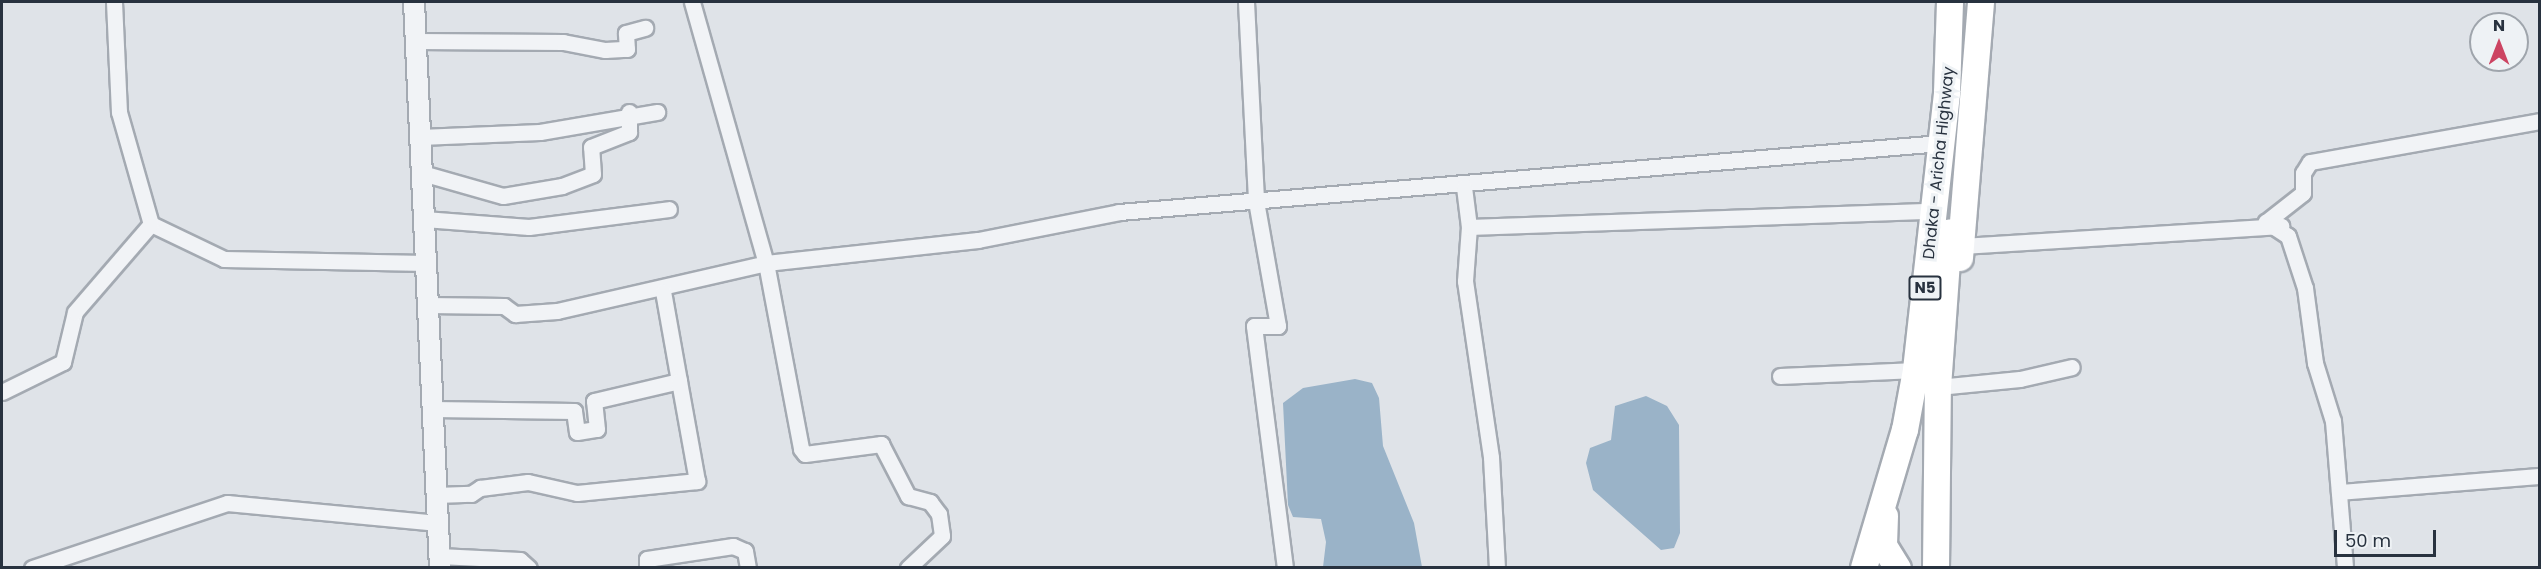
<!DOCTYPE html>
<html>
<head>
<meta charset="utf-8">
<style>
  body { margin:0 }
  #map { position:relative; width:2541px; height:569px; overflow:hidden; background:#dfe3e8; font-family:Poppins,sans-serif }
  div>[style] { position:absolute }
  .water>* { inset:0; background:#9ab3c8 }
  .roads { filter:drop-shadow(2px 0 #a4aab2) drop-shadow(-2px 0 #a4aab2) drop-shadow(0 2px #a4aab2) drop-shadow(0 -2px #a4aab2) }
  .minor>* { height:15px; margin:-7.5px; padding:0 7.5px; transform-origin:7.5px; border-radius:7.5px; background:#f1f3f6 }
  .tertiary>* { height:20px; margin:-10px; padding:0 10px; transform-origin:10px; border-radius:10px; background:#f1f3f6 }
  .trunk>* { height:26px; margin:-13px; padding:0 13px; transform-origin:13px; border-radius:13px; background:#fff }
  span { translate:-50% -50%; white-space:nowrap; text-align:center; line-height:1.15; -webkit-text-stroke:6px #eef2f5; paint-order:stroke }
  .shield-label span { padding:2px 4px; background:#eef2f5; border:2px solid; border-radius:4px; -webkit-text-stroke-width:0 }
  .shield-label { font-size:15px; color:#28323f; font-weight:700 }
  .street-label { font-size:16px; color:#28323f }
  .frame { position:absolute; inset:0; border:3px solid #28323f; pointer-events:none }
  .north { position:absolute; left:2469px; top:12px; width:60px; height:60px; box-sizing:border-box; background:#eef2f5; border:2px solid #9fa5ac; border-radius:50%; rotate:0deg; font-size:16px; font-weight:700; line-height:24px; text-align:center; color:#28323f }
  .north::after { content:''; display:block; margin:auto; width:21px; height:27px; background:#cc4462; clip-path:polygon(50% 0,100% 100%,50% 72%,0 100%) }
  .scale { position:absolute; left:2334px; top:530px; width:102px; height:27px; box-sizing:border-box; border:3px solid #28323f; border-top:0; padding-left:8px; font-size:18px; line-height:21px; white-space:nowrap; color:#28323f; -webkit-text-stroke:4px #eef2f5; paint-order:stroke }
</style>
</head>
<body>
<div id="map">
  <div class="water">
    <i style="clip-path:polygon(1355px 379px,1372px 383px,1379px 398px,1383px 446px,1414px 523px,1422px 567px,1323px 567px,1326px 542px,1321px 519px,1293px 517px,1288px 505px,1283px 403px,1303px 388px)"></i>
    <i style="clip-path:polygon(1646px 396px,1667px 406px,1679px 425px,1680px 533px,1674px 548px,1661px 550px,1593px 490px,1586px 463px,1590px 448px,1611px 440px,1615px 406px)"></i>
  </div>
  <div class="roads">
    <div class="minor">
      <i style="left:114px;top:2px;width:110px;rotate:87.4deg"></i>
      <i style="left:119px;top:112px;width:116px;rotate:74.1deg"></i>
      <i style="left:151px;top:224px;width:81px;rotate:25.6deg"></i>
      <i style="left:224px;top:259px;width:202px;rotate:1.1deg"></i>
      <i style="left:692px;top:2px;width:271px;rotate:74.2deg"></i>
      <i style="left:766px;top:263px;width:213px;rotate:-6.2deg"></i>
      <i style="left:978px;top:240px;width:144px;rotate:-11.2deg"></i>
      <i style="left:1119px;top:212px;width:813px;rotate:-4.8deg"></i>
      <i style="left:1246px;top:2px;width:199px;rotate:87.1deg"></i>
      <i style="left:1256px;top:201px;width:127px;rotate:80deg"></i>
      <i style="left:1278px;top:326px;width:24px;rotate:180deg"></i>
      <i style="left:1254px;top:326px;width:244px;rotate:82.7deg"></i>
      <i style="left:416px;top:41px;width:147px;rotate:0.4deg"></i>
      <i style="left:563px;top:42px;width:43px;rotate:10.8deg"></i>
      <i style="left:605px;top:50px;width:22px;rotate:-3deg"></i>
      <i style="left:627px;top:49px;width:16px;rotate:-94deg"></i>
      <i style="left:626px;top:33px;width:20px;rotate:-15deg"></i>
      <i style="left:420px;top:137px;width:120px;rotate:-2.4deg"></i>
      <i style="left:540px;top:132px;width:119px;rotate:-9.7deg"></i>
      <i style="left:422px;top:173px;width:84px;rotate:15.9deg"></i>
      <i style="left:503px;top:196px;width:60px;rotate:-9.6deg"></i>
      <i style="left:562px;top:186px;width:33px;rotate:-21deg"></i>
      <i style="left:593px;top:174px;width:27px;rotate:-94deg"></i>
      <i style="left:591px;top:147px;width:41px;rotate:-21.5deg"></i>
      <i style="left:629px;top:132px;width:20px;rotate:-90deg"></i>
      <i style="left:1464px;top:187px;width:40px;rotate:82.9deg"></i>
      <i style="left:424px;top:219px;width:105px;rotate:4.4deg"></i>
      <i style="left:529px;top:227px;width:141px;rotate:-7.3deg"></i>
      <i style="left:2271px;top:225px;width:20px;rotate:33deg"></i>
      <i style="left:2288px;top:236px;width:55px;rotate:71.9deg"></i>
      <i style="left:2305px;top:288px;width:76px;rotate:82.4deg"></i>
      <i style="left:2315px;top:363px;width:61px;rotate:72.8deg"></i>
      <i style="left:2333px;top:421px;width:147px;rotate:85.3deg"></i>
      <i style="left:1962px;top:246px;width:320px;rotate:-3.6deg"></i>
      <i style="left:2281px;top:226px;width:16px;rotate:-165deg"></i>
      <i style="left:2266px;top:222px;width:47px;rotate:-38.1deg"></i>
      <i style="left:2303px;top:193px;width:20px;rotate:-90deg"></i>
      <i style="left:2303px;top:173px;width:13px;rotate:-58deg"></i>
      <i style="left:2310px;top:162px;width:234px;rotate:-10.1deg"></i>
      <i style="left:428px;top:305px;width:76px;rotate:0.8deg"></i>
      <i style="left:504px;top:306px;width:14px;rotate:36deg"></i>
      <i style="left:515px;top:314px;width:42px;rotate:-4.1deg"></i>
      <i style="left:557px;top:311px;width:214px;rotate:-12.9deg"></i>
      <i style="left:766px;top:263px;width:189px;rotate:79.3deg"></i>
      <i style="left:801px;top:449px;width:6px;rotate:51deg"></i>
      <i style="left:805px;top:454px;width:77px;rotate:-7.5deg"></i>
      <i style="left:881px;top:444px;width:59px;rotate:62.6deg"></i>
      <i style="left:908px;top:496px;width:23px;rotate:15deg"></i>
      <i style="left:930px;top:502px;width:15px;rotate:53deg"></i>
      <i style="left:939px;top:514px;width:22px;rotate:82deg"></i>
      <i style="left:942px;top:536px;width:47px;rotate:136.7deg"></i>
      <i style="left:1780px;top:376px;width:136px;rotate:-2.5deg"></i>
      <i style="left:1938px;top:387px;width:82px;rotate:-5.6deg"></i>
      <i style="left:2020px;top:379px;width:53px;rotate:-13deg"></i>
      <i style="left:2px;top:392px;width:68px;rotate:-26.2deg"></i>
      <i style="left:63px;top:362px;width:51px;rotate:-76.5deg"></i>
      <i style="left:75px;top:312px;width:116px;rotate:-49.2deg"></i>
      <i style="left:433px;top:409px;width:141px;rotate:0.8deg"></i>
      <i style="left:574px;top:411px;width:21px;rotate:82deg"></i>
      <i style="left:577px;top:432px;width:20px;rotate:-9deg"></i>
      <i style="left:597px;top:429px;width:28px;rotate:-96deg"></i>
      <i style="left:594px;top:401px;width:87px;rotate:-13.2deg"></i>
      <i style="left:679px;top:381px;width:91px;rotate:-100.1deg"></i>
      <i style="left:2339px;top:492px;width:202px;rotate:-4.6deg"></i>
      <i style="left:436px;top:495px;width:35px;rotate:-2deg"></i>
      <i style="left:471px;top:494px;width:11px;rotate:-34deg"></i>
      <i style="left:480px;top:488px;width:48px;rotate:-7.1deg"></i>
      <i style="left:528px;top:482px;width:50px;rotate:12.7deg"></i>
      <i style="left:577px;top:493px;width:121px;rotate:-5.7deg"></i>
      <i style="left:697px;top:481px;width:102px;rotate:-100.2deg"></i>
      <i style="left:439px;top:556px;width:81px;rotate:2.8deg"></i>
      <i style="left:520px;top:560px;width:12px;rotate:42deg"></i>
      <i style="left:32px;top:568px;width:206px;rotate:-18.4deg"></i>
      <i style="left:227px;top:503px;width:212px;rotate:5.4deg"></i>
      <i style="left:647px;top:568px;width:9px;rotate:-90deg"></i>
      <i style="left:647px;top:559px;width:87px;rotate:-8.6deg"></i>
      <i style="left:733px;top:546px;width:13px;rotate:23deg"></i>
      <i style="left:745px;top:551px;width:17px;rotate:80deg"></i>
      <i style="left:1497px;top:568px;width:111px;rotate:-93.1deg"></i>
      <i style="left:1491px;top:457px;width:178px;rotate:-98.4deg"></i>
      <i style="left:1465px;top:281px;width:54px;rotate:-85.8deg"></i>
      <i style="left:1469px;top:227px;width:455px;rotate:-2deg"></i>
    </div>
    <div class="tertiary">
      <i style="left:414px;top:2px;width:567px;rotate:87.37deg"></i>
    </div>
    <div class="trunk">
      <i style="left:1960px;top:258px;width:257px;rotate:-85.3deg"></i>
      <i style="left:1885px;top:516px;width:30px;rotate:92deg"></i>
      <i style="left:1884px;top:546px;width:26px;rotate:58deg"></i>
      <i style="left:1864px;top:568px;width:144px;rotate:-73.5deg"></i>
      <i style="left:1905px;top:430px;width:61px;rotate:-79.6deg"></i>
      <i style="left:1916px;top:370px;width:279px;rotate:-83.6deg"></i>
      <i style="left:1947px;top:93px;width:91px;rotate:-88.1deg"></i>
      <i style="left:1936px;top:568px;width:181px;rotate:-89.4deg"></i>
      <i style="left:1938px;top:387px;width:155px;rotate:-85.9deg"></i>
    </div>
  </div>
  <div class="shield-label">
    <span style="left:1925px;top:288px">N5</span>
  </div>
  <div class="street-label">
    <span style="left:1939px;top:163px;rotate:-84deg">Dhaka - Aricha Highway</span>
  </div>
  <div class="frame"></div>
  <div class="north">N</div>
  <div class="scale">50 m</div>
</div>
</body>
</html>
